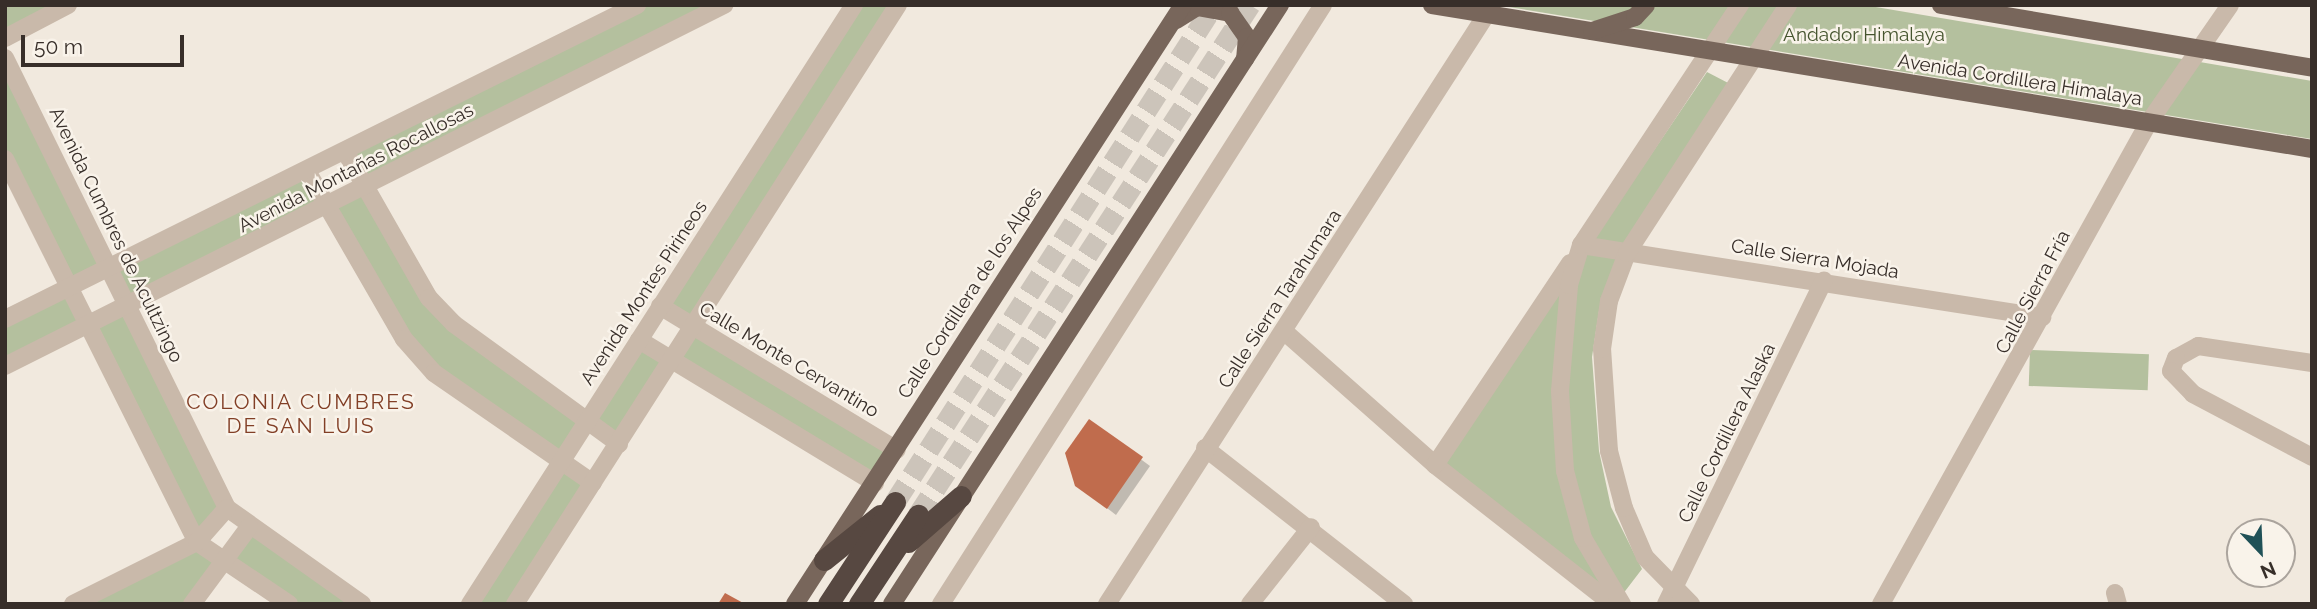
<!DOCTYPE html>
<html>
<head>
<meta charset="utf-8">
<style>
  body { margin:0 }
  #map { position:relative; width:2317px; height:609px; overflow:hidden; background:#f1e9de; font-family:Raleway,sans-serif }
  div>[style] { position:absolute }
  .green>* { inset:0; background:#b4c09e; transform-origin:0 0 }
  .shadow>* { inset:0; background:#0003 }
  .building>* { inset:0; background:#c06c4d }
  .highway-tunnel>* { height:21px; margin-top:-10.5px; transform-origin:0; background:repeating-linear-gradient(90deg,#ccc4ba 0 21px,transparent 0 31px) }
  .minor>* { height:18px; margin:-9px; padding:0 9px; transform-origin:9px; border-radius:9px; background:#c9b9aa }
  .major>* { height:18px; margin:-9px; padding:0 9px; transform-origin:9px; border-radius:9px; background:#78665b }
  .highway>* { height:21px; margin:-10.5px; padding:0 10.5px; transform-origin:10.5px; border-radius:10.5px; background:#574841 }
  span { translate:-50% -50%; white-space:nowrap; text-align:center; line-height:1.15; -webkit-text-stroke:5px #f9f3ea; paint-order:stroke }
  .park-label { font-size:19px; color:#45542e }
  .street-label { font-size:19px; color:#372e29 }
  .neighbourhood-label { font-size:21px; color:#823f26; letter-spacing:2px }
  .frame { position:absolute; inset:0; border:7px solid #372e29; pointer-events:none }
  .north { position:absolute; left:2226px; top:518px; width:70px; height:70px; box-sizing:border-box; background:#f9f3ea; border:2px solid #aba49d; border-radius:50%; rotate:157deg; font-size:19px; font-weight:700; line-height:28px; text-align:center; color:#372e29 }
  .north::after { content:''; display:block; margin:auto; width:24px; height:32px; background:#205157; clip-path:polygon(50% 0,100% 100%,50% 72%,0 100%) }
  .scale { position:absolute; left:21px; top:35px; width:163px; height:32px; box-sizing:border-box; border:4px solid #372e29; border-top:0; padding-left:9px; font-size:21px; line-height:24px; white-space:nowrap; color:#372e29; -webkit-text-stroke:5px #f9f3ea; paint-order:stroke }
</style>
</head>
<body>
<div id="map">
  <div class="green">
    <i style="clip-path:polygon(5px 5px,68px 5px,5px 38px)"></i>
    <i style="clip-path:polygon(evenodd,637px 5px,724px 5px,365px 188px,429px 298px,587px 421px,639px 340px,673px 360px,694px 327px,660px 306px,854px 5px,898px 5px,695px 327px,897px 450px,875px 483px,673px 360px,619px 444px,588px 421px,562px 461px,593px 483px,515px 604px,470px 604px,561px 461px,434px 373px,328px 207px,127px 305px,227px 508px,198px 541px,222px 557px,249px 527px,362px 604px,289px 604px,222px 557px,192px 604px,73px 604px,197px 542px,89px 325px,5px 366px,5px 319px,70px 287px,5px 159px,5px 58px,109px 268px,307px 171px,328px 206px,364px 188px,345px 151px,637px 5px,109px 268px,126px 305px,88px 324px,70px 287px,109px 268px)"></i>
    <i style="clip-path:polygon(1497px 5px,1864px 5px,2312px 81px,2312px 139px)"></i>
    <i style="clip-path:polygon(1707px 72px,1732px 85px,1599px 311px,1592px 357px,1599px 451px,1611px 507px,1642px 569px,1616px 603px,1442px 463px)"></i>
    <i style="left:2030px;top:350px;width:119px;height:36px;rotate:2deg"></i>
  </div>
  <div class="shadow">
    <i style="clip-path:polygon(1089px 421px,1150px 466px,1116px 515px,1077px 485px)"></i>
  </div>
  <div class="building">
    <i style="clip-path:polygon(1089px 419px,1143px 457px,1107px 509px,1075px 486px,1065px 453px)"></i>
    <i style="clip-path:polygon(725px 593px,745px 604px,718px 604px)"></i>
  </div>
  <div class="highway-tunnel">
    <i style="left:895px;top:502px;width:591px;rotate:-57.31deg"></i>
    <i style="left:918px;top:515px;width:609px;rotate:-56.94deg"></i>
  </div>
  <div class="minor">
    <i style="left:5px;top:38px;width:71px;rotate:-27.6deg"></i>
    <i style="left:5px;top:58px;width:502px;rotate:63.74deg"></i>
    <i style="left:227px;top:508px;width:166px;rotate:35.4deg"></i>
    <i style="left:345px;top:151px;width:169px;rotate:60.3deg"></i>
    <i style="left:429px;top:298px;width:36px;rotate:46deg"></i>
    <i style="left:454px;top:324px;width:204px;rotate:36deg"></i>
    <i style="left:5px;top:159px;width:428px;rotate:63.4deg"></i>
    <i style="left:197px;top:542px;width:111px;rotate:34deg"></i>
    <i style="left:307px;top:171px;width:194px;rotate:60deg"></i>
    <i style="left:404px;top:339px;width:45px;rotate:48.6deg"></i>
    <i style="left:434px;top:373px;width:193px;rotate:34.7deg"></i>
    <i style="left:1581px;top:245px;width:467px;rotate:8.9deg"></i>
    <i style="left:660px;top:306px;width:277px;rotate:31.3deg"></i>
    <i style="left:5px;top:319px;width:706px;rotate:-26.42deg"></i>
    <i style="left:1286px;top:333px;width:199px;rotate:41.5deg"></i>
    <i style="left:1435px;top:465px;width:225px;rotate:38.1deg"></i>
    <i style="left:639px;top:340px;width:276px;rotate:31.2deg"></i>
    <i style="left:2312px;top:363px;width:115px;rotate:-171.5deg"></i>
    <i style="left:2198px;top:346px;width:25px;rotate:151deg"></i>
    <i style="left:2176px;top:358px;width:14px;rotate:111deg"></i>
    <i style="left:2171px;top:371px;width:32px;rotate:46deg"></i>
    <i style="left:2193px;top:394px;width:135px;rotate:27.9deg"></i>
    <i style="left:5px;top:366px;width:805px;rotate:-26.66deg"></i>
    <i style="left:1205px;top:448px;width:253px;rotate:38.1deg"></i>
    <i style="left:1435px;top:465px;width:243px;rotate:-56.2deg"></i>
    <i style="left:2115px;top:593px;width:11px;rotate:75deg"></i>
    <i style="left:73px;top:604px;width:139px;rotate:-26.6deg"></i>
    <i style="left:197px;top:542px;width:45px;rotate:-48.6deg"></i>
    <i style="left:192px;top:604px;width:96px;rotate:-53.5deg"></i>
    <i style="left:470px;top:604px;width:712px;rotate:-57.34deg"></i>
    <i style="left:515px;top:604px;width:711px;rotate:-57.41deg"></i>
    <i style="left:941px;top:604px;width:710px;rotate:-57.47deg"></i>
    <i style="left:1107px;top:604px;width:700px;rotate:-57.24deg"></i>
    <i style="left:1250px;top:604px;width:98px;rotate:-51.6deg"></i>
    <i style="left:1622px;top:604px;width:77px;rotate:-120.6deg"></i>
    <i style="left:1583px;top:538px;width:69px;rotate:-105deg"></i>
    <i style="left:1565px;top:471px;width:80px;rotate:-93.6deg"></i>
    <i style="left:1560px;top:391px;width:106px;rotate:-85.1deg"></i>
    <i style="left:1569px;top:285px;width:42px;rotate:-73.3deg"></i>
    <i style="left:1581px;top:245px;width:288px;rotate:-56.5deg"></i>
    <i style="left:1666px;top:604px;width:360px;rotate:-64deg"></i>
    <i style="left:1691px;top:604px;width:66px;rotate:-134.4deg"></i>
    <i style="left:1645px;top:557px;width:53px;rotate:-113.2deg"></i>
    <i style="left:1624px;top:508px;width:59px;rotate:-104.7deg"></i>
    <i style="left:1609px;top:451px;width:102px;rotate:-93.9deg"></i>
    <i style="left:1602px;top:349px;width:49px;rotate:-81.7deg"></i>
    <i style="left:1609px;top:301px;width:51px;rotate:-69.4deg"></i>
    <i style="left:1627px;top:253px;width:296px;rotate:-57deg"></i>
    <i style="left:1881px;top:604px;width:551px;rotate:-60.93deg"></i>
    <i style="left:2149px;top:122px;width:142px;rotate:-55.3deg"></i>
  </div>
  <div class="major">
    <i style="left:1432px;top:5px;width:892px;rotate:9.29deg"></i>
    <i style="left:1941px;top:5px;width:376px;rotate:9.6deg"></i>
    <i style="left:1176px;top:20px;width:25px;rotate:-32deg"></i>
    <i style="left:1197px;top:7px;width:34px;rotate:10deg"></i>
    <i style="left:1230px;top:13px;width:29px;rotate:55deg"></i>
    <i style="left:1247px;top:37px;width:22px;rotate:95deg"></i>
    <i style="left:1592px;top:31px;width:45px;rotate:-18deg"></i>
    <i style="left:1635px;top:17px;width:16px;rotate:-47deg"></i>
    <i style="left:795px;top:604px;width:714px;rotate:-57.07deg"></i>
    <i style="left:892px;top:604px;width:714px;rotate:-57.07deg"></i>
  </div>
  <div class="highway">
    <i style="left:908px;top:542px;width:70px;rotate:-41deg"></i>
    <i style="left:824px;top:560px;width:72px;rotate:-38.8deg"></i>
    <i style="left:828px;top:604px;width:122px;rotate:-56.7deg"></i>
    <i style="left:859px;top:604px;width:107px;rotate:-56.5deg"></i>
  </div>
  <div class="park-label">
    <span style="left:1864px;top:35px">Andador Himalaya</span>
  </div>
  <div class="street-label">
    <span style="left:2020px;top:80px;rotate:9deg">Avenida Cordillera Himalaya</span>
    <span style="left:356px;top:168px;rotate:-27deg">Avenida Montañas Rocallosas</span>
    <span style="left:116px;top:235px;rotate:64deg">Avenida Cumbres de Acultzingo</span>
    <span style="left:1815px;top:259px;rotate:9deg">Calle Sierra Mojada</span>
    <span style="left:2033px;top:292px;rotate:-62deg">Calle Sierra Fría</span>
    <span style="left:644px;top:293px;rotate:-57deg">Avenida Montes Pirineos</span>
    <span style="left:970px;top:293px;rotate:-57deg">Calle Cordillera de los Alpes</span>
    <span style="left:1280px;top:299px;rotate:-57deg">Calle Sierra Tarahumara</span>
    <span style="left:789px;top:360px;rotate:31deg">Calle Monte Cervantino</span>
    <span style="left:1727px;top:433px;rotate:-64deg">Calle Cordillera Alaska</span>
  </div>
  <div class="neighbourhood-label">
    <span style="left:301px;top:414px">COLONIA CUMBRES<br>DE SAN LUIS</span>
  </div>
  <div class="frame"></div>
  <div class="north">N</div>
  <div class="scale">50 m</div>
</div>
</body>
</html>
